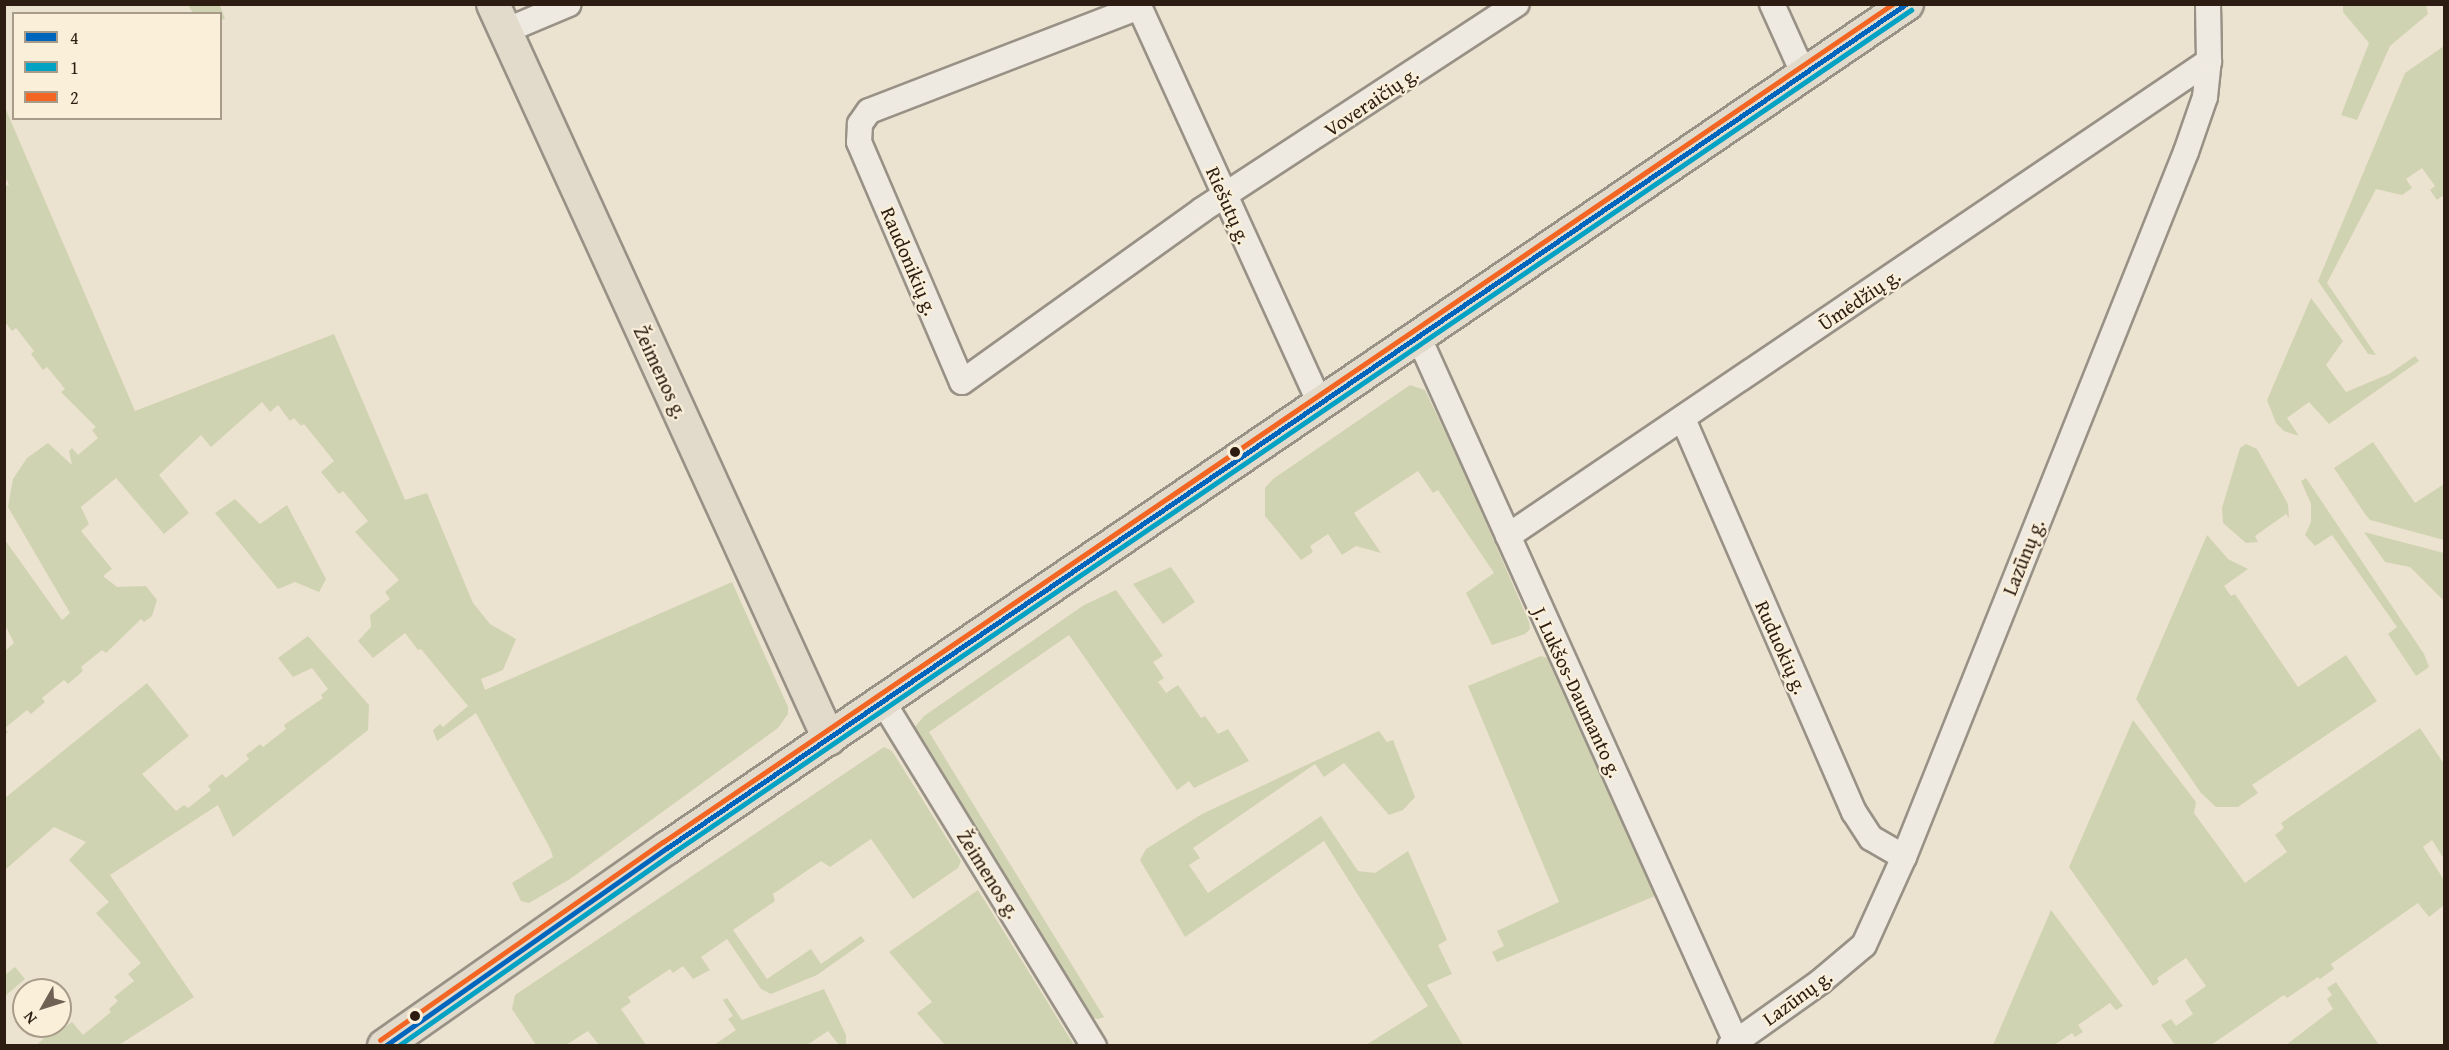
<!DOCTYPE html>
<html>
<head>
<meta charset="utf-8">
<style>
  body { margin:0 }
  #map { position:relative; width:2449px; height:1050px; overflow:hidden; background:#ece2d0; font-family:"Gentium Book Plus",serif }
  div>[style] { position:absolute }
  .green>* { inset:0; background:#d0d3b1 }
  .roads { filter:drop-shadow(2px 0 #989186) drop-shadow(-2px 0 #989186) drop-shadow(0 2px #989186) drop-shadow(0 -2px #989186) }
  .minor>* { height:24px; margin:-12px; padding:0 12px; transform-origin:12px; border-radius:12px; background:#efeae1 }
  .major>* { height:32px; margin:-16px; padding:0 16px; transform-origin:16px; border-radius:16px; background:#e2dacb }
  .bus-1>* { height:4.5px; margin:-2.25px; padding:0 2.25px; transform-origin:2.25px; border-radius:2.25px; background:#0065bd }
  .bus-2>* { height:4.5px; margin:-2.25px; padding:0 2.25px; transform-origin:2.25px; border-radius:2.25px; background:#02a2c5 }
  .bus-3>* { height:4.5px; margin:-2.25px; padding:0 2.25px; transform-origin:2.25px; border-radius:2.25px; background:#f26522 }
  .dots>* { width:16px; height:16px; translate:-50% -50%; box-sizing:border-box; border:3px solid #faefd9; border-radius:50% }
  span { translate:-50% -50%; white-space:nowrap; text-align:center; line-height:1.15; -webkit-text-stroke:4.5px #faefd9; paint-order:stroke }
  .street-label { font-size:20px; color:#2c1c11 }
  .frame { position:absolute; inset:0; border:6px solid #2c1c11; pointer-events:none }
  .legend { position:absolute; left:12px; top:12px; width:210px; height:108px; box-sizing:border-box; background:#faefd9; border:2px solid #a89b89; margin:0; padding:8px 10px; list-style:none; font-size:18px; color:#2c1c11 }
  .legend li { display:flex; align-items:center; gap:12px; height:30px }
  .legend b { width:30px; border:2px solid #a89b89 }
  .north { position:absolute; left:12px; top:978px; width:60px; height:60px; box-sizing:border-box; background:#faefd9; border:2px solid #a89b89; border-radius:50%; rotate:231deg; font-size:16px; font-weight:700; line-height:24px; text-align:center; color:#2c1c11 }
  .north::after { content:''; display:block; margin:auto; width:21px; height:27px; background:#6f6154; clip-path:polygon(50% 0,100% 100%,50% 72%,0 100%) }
</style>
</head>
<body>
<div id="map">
  <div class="green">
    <i style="clip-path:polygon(188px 5px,220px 5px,225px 19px,221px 20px,220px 14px,193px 13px)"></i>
    <i style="clip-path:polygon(2343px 5px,2426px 5px,2428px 14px,2390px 46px,2357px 120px,2341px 115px,2369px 43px,2343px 12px)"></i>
    <i style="clip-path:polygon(2444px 46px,2444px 195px,2437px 200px,2430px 190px,2435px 186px,2422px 168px,2406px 179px,2412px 188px,2402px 195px,2376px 189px,2327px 283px,2376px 355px,2368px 354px,2318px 281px,2405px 73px)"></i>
    <i style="clip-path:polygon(4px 105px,135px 411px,334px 334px,405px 500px,427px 493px,473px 603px,490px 624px,516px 639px,503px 670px,481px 679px,485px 690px,732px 582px,788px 707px,788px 714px,778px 728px,570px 879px,529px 903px,521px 901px,512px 883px,553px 857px,550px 848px,476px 713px,437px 741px,433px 730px,440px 724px,443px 727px,468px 706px,421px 649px,418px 650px,405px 633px,373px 658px,358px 641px,371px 627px,370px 615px,390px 599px,385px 592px,399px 580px,355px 532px,368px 521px,343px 491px,339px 494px,321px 472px,334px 461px,304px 424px,301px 426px,294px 418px,290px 421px,278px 405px,270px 412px,262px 402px,211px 447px,201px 435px,159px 475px,189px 513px,164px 534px,116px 478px,81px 507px,89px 524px,81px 531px,112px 569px,103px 576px,117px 587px,146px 586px,157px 600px,152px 616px,144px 622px,141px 619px,106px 653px,102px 650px,81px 667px,83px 671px,68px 684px,64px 680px,42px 698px,45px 702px,31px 714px,27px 710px,5px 728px,8px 732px,5px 735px,5px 651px,14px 643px,5px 625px,5px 540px,62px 620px,70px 613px,8px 507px,13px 479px,27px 458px,48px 443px,72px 465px,69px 451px,72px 448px,78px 455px,98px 438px,92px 430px,96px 427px,61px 392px,65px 389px,47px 367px,43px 370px,31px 354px,34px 351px,16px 328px,12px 331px,5px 322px,4px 186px,9px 185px,5px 177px)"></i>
    <i style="clip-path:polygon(2311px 298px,2343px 341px,2326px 365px,2346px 392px,2389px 374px,2415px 356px,2419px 361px,2329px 424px,2309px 402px,2287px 418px,2299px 436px,2284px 431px,2276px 423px,2267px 400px)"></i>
    <i style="clip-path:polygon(1410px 385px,1425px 390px,1465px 474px,1529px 622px,1530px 629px,1525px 634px,1492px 645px,1466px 593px,1494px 573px,1438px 490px,1433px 493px,1418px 471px,1354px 513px,1381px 553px,1356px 546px,1342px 555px,1328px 534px,1310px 546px,1313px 552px,1301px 560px,1265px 516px,1265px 488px,1273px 479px)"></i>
    <i style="clip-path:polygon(2373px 442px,2415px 503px,2444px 484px,2444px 540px,2370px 520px,2365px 514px,2334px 468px)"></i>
    <i style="clip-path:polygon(2246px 444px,2257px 449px,2288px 504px,2289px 518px,2286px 514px,2255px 536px,2258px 542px,2246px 543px,2223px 523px,2222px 508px,2240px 448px)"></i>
    <i style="clip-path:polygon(2306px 478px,2424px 654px,2429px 667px,2416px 676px,2388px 634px,2397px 627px,2332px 535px,2315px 546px,2305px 535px,2311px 522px,2311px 504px,2301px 481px)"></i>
    <i style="clip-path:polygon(235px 499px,260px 524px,287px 505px,326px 579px,319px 592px,295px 582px,278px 589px,215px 513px)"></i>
    <i style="clip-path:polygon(2364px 532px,2444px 553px,2444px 601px,2410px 567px,2385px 562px)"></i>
    <i style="clip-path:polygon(2207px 535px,2228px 559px,2248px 569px,2224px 586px,2231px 596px,2235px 594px,2298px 687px,2346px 655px,2377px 701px,2252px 785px,2258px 793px,2238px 807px,2216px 807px,2201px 793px,2136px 699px)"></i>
    <i style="clip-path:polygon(1171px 567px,1195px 602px,1163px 624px,1133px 584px)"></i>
    <i style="clip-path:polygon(1116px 590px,1163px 656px,1153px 662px,1164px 678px,1158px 682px,1166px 693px,1178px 685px,1201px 718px,1205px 716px,1218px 734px,1228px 729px,1249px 761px,1194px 788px,1189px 781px,1177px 790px,1069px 635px,929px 732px,1104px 1017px,1098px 1019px,1093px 1018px,914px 728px,924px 716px,1084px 605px)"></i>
    <i style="clip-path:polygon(308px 636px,369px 705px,368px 730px,233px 837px,218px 805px,110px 875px,194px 997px,119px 1045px,37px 1045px,60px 1022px,65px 1027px,72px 1022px,83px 1035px,111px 1012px,109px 1009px,118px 1001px,114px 997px,134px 981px,128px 974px,141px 963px,96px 913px,109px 902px,69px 860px,86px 842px,54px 827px,5px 870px,5px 798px,147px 683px,189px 736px,142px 774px,176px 811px,184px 805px,188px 808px,211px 790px,208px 786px,222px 774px,226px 778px,249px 759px,246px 755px,260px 744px,263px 747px,286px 729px,284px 725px,323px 698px,321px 695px,328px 689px,312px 668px,293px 677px,278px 658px)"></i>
    <i style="clip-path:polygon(1541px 656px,1547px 658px,1655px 896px,1497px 962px,1492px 952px,1504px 946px,1497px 931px,1559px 902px,1468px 686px)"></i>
    <i style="clip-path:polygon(2133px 720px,2196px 802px,2194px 813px,2245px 883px,2287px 852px,2275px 835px,2284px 828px,2281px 823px,2420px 728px,2444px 764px,2444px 859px,2432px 840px,2423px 847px,2444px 880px,2444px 905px,2429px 917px,2418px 903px,2331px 964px,2334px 969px,2320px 979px,2318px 977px,2287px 998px,2284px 995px,2211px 1045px,2175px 1045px,2161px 1025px,2171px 1019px,2176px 1026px,2193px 1014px,2185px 1001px,2206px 986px,2186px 958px,2157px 978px,2159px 982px,2153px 986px,2069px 867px)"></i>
    <i style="clip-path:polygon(1379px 731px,1387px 742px,1393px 740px,1415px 797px,1403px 810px,1389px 815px,1344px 763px,1324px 777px,1315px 764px,1193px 848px,1200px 858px,1189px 865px,1208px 893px,1321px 816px,1358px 871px,1375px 873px,1408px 851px,1447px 940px,1438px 945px,1452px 974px,1427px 985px,1463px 1045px,1366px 1045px,1428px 1006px,1324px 841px,1185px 937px,1140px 860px,1146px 849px,1202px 814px)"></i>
    <i style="clip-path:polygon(884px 747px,892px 751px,961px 861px,958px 868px,913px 899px,871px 839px,830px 867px,821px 861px,773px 894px,775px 901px,733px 930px,767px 979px,811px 949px,821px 964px,861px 936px,865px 941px,817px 975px,771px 994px,761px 989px,727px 939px,701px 957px,710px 970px,693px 979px,683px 966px,673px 973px,670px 969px,628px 997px,631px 1002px,621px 1009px,646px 1045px,599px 1045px,588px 1031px,566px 1045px,536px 1045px,512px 1009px,515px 995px)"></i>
    <i style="clip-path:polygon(978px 890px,1074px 1045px,945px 1045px,917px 1013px,932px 1002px,889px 952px)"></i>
    <i style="clip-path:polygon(2051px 910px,2123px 1006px,2116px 1010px,2110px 1003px,2078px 1025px,2083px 1032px,2075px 1037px,2072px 1033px,2054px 1045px,1993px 1045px)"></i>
    <i style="clip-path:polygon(15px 967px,25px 979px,5px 996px,5px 975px)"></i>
    <i style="clip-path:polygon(2336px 982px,2379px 1045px,2286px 1045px,2333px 1009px,2327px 999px,2332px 995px,2327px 988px)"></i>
    <i style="clip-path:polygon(824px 989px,846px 1035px,846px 1045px,839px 1045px,828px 1031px,807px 1045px,714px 1045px,736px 1030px,728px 1019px,733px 1016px,723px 1000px,727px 998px,742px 1020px)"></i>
  </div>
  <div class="roads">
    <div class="minor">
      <i style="left:1138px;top:4px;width:441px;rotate:65.5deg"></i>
      <i style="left:1772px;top:4px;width:78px;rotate:65.7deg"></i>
      <i style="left:1139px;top:7px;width:289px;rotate:158.9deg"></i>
      <i style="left:869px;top:111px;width:16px;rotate:125deg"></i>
      <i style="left:860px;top:124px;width:18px;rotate:93deg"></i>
      <i style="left:859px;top:142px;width:261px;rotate:66.8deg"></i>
      <i style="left:962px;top:382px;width:295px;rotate:-35.6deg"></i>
      <i style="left:1202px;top:210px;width:376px;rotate:-33.2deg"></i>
      <i style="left:505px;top:31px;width:69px;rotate:-22.9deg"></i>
      <i style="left:1419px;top:338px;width:777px;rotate:65.75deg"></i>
      <i style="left:1683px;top:419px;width:429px;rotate:66.5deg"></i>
      <i style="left:1854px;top:812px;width:31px;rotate:57deg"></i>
      <i style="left:1871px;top:838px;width:38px;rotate:30deg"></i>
      <i style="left:1508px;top:536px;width:847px;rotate:-34.12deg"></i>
      <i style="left:883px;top:702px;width:404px;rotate:58.5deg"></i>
      <i style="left:1730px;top:1046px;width:110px;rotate:-35.4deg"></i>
      <i style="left:1820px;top:982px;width:57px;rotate:-40.1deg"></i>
      <i style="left:1864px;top:945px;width:97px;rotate:-65.6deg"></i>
      <i style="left:1904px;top:857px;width:759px;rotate:-68.2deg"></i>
      <i style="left:2186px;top:152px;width:58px;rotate:-70.9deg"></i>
      <i style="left:2205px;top:97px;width:36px;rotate:-84deg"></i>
      <i style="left:2209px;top:61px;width:57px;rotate:-91deg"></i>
    </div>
    <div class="major">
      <i style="left:493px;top:4px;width:808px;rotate:65.43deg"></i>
      <i style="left:384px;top:1046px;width:345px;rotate:-35deg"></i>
      <i style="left:667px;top:848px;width:1500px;rotate:-34.24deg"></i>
    </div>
  </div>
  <div class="bus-1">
    <i style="left:385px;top:1046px;width:345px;rotate:-35.1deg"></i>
    <i style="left:667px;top:848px;width:1499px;rotate:-34.26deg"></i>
  </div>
  <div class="bus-2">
    <i style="left:398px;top:1046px;width:334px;rotate:-35.1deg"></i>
    <i style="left:671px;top:854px;width:1500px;rotate:-34.24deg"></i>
  </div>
  <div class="bus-3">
    <i style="left:380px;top:1040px;width:345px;rotate:-35deg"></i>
    <i style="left:663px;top:842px;width:1488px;rotate:-34.27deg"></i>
  </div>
  <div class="dots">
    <i style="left:1235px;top:452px;background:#2c1c11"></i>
    <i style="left:415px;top:1016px;background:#2c1c11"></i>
  </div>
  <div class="street-label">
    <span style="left:1371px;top:101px;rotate:-34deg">Voveraičių g.</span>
    <span style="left:1229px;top:205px;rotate:66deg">Riešutų g.</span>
    <span style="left:910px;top:261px;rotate:67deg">Raudonikių g.</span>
    <span style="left:1859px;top:299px;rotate:-34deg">Ūmėdžių g.</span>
    <span style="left:661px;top:372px;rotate:65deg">Žeimenos g.</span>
    <span style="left:2023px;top:557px;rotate:-68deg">Lazūnų g.</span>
    <span style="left:1782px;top:647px;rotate:66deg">Ruduokių g.</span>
    <span style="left:1578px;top:692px;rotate:65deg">J. Lukšos-Daumanto g.</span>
    <span style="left:989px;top:874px;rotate:58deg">Žeimenos g.</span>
    <span style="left:1797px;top:997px;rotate:-36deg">Lazūnų g.</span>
  </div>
  <div class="frame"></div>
  <ul class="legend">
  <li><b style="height:8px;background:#0065bd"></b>4</li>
  <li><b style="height:8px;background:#02a2c5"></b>1</li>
  <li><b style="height:8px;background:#f26522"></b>2</li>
  </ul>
  <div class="north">N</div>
</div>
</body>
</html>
